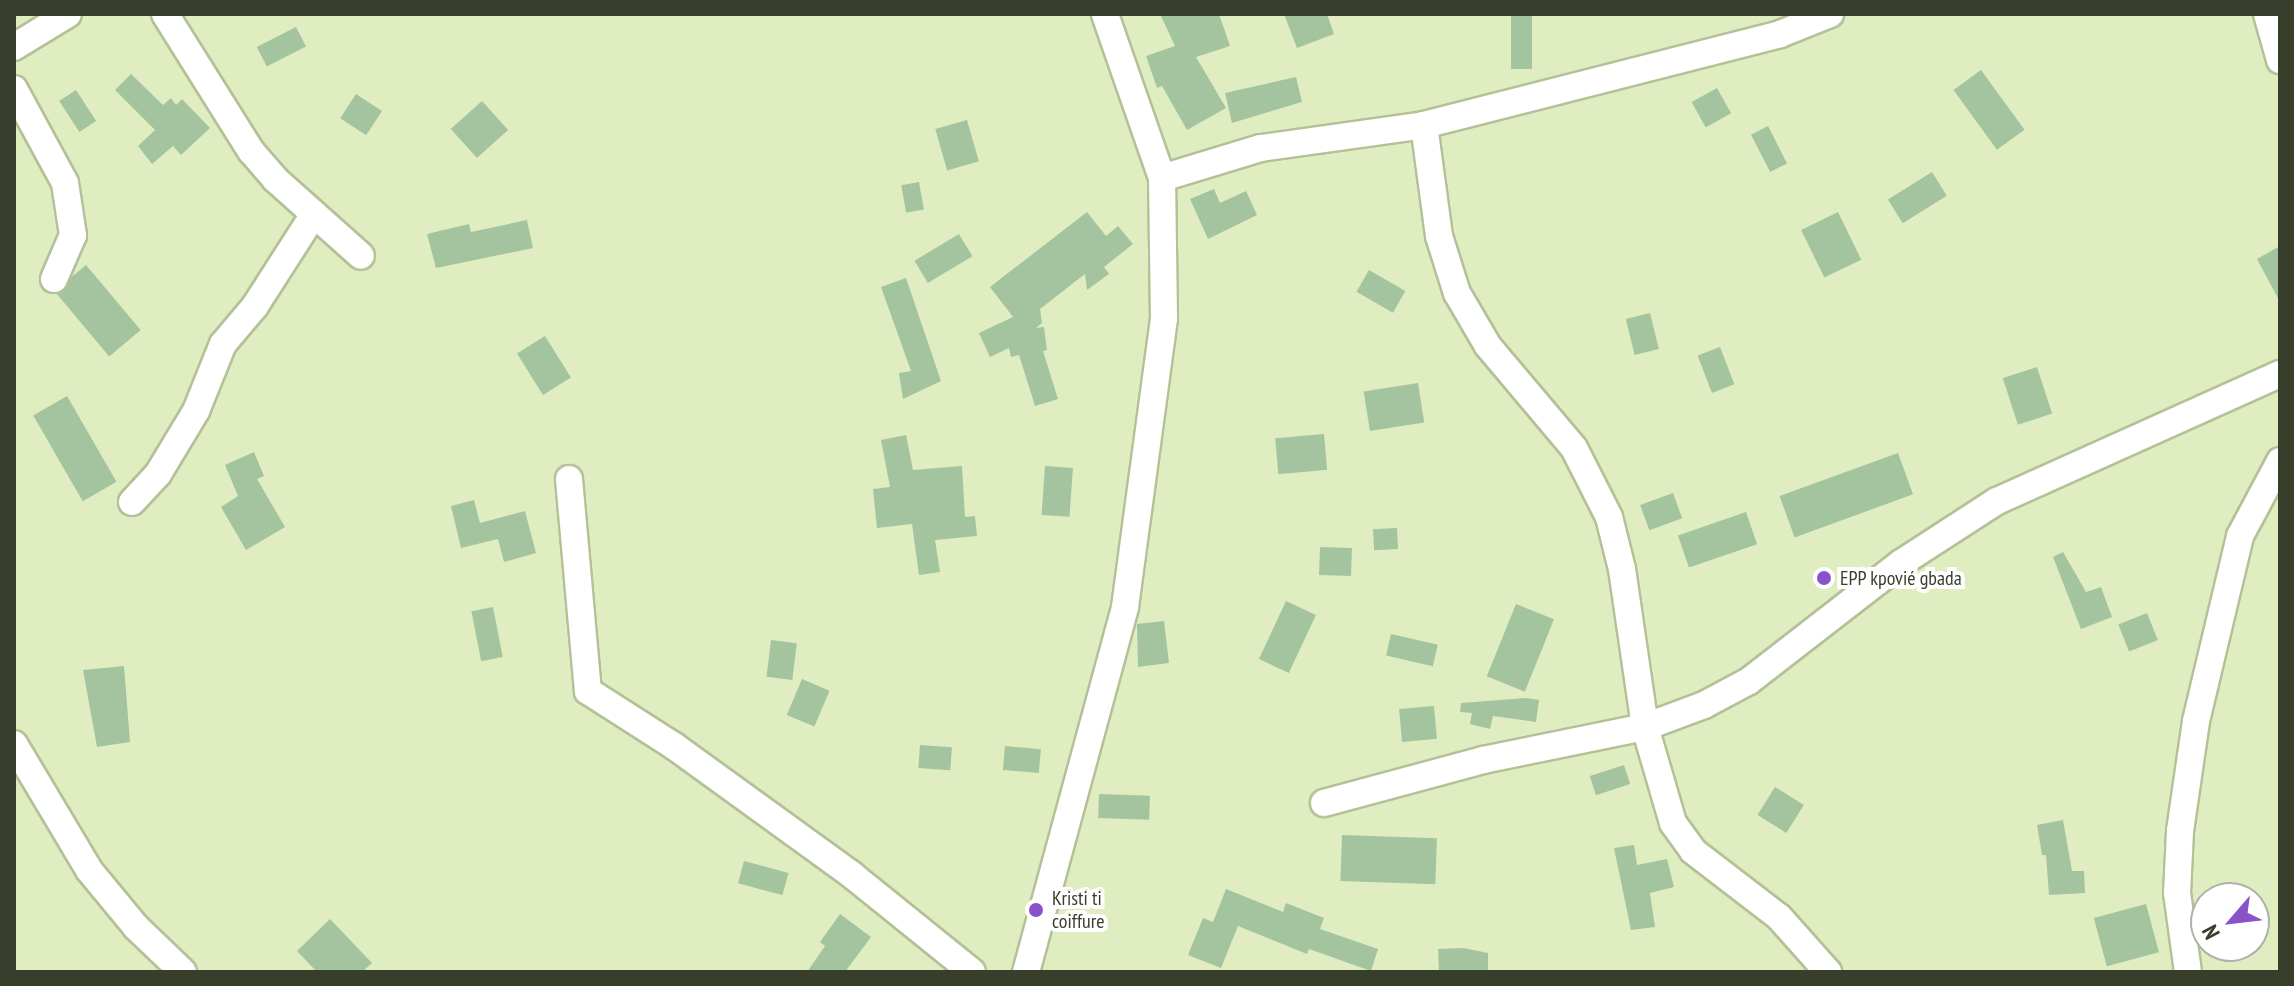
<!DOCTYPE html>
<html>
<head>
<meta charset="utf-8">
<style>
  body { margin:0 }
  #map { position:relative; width:2294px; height:986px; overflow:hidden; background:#dfedc1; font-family:"PT Sans Narrow",sans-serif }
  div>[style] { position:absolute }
  .building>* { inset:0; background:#a4c4a0; transform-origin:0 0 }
  .roads { filter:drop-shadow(2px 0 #b4c197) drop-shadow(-2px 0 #b4c197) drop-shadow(0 2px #b4c197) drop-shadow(0 -2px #b4c197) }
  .street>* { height:26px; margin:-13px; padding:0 13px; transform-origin:13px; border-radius:13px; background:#fff }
  .dots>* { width:22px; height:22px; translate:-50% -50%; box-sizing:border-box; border:4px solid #fff; border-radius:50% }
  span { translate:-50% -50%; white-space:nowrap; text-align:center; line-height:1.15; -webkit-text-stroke:8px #fff; paint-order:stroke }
  .poi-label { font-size:20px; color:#383e2c }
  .left { translate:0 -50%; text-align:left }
  .frame { position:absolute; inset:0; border:16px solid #383e2c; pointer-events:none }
  .north { position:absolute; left:2190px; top:882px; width:80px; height:80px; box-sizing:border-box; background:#fff; border:2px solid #afb2ab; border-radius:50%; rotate:242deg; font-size:22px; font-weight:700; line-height:32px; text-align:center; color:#383e2c }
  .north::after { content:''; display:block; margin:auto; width:28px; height:36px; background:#8952c9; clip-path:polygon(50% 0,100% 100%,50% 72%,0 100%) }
</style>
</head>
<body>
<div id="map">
  <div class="building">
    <i style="clip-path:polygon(1160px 14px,1219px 14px,1230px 46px,1196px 57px,1226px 108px,1187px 130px,1162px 86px,1157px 88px,1146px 56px,1175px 46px)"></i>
    <i style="clip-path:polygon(1284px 14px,1327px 14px,1334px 34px,1297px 48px)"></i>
    <i style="left:1511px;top:14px;width:21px;height:55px"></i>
    <i style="left:296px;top:27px;width:22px;height:44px;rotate:63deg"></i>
    <i style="left:1981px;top:70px;width:74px;height:34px;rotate:54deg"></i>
    <i style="clip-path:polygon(131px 74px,163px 105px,171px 98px,176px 105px,182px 99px,210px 128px,181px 155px,173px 146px,152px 164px,138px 146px,155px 130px,115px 90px)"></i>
    <i style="clip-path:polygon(1296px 77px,1302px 102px,1232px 123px,1225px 93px)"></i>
    <i style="left:1717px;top:88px;width:29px;height:29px;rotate:61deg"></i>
    <i style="left:76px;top:90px;width:37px;height:20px;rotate:57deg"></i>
    <i style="left:356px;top:94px;width:31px;height:29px;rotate:33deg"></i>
    <i style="left:482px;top:101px;width:39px;height:42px;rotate:48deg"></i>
    <i style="left:967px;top:120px;width:43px;height:33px;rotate:74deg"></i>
    <i style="left:1768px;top:126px;width:42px;height:19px;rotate:63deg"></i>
    <i style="left:1932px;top:172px;width:28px;height:52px;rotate:58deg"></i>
    <i style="left:919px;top:182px;width:28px;height:18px;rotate:80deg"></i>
    <i style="clip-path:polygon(1214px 189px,1220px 203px,1246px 191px,1257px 215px,1208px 239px,1190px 199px)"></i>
    <i style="clip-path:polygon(1087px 212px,1106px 236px,1118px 226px,1133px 244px,1104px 267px,1109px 274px,1087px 290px,1085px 274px,1040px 309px,1042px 323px,1036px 328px,1044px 327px,1047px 350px,1043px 351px,1058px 399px,1035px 406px,1019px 355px,1011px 357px,1009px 348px,990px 357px,979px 333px,1013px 317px,990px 287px)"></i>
    <i style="left:1838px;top:212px;width:53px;height:41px;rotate:64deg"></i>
    <i style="clip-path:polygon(527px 220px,533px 248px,436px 268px,427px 234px,469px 224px,471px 232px)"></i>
    <i style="left:959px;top:234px;width:26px;height:52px;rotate:59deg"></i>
    <i style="clip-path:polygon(2280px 246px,2280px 302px,2257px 259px)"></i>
    <i style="left:86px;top:265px;width:85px;height:41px;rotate:50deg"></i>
    <i style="left:1369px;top:270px;width:42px;height:25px;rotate:30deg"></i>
    <i style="clip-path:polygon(906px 278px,941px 381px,903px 399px,899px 373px,911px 371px,881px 287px)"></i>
    <i style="left:1650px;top:313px;width:37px;height:25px;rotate:76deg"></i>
    <i style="left:545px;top:336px;width:49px;height:33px;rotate:58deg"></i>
    <i style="left:1720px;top:347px;width:40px;height:24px;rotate:69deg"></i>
    <i style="left:2037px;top:367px;width:49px;height:36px;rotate:72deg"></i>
    <i style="left:1418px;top:383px;width:40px;height:55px;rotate:81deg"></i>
    <i style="left:67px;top:396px;width:99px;height:39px;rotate:60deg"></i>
    <i style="left:1324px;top:434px;width:36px;height:49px;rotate:85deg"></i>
    <i style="clip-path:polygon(906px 435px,913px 470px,962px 466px,965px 517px,975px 516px,977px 536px,935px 540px,940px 572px,919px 575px,912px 524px,877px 528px,873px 489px,890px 487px,881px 440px)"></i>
    <i style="clip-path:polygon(254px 452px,264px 476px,257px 479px,285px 527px,246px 550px,221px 507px,238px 496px,225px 465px)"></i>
    <i style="left:1898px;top:453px;width:44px;height:126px;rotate:70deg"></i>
    <i style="left:1045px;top:466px;width:28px;height:49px;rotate:4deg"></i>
    <i style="left:1673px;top:493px;width:27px;height:35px;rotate:70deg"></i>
    <i style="clip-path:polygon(474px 500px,480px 523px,525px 511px,536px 553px,504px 562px,498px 539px,461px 548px,451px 506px)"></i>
    <i style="left:1746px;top:512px;width:34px;height:72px;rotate:71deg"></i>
    <i style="left:1397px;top:528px;width:21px;height:24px;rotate:87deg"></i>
    <i style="left:1320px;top:547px;width:32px;height:28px;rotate:2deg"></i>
    <i style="clip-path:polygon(2063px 552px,2086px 592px,2101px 587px,2112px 617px,2081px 629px,2053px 557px)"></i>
    <i style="left:1286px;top:601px;width:33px;height:64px;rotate:25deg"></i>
    <i style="left:1516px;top:604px;width:41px;height:78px;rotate:22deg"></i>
    <i style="left:493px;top:607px;width:51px;height:22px;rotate:79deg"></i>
    <i style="left:2147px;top:613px;width:29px;height:31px;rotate:68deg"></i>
    <i style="clip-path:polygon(1164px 621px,1169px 663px,1138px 667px,1137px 624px)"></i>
    <i style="left:1391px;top:634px;width:48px;height:22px;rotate:13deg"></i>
    <i style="left:771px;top:640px;width:26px;height:37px;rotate:7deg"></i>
    <i style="clip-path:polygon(124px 666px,130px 742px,97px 747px,83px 670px)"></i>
    <i style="left:802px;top:679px;width:30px;height:39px;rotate:23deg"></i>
    <i style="clip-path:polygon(1526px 698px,1539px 700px,1536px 722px,1493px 716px,1490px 729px,1470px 724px,1472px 713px,1460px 712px,1461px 703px)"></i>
    <i style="left:1434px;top:706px;width:33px;height:35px;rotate:85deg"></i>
    <i style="left:920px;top:745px;width:32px;height:23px;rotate:4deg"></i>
    <i style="left:1005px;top:746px;width:36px;height:24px;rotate:5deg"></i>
    <i style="left:1624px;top:765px;width:20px;height:36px;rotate:72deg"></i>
    <i style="left:1775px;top:787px;width:34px;height:33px;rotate:32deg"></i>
    <i style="left:1099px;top:794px;width:51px;height:24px;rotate:2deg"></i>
    <i style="clip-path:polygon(2063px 820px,2072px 871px,2084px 871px,2085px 893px,2049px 895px,2046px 855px,2042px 855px,2037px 825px)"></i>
    <i style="left:1342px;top:835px;width:95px;height:46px;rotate:2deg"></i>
    <i style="clip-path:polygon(1634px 845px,1637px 865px,1667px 859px,1674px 887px,1650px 893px,1655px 927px,1631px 930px,1614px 848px)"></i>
    <i style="left:744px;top:861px;width:46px;height:23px;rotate:15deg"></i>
    <i style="clip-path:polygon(1226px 889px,1283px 912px,1286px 903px,1324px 918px,1320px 929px,1378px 949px,1371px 971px,1309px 949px,1307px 954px,1238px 926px,1221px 968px,1188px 955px,1203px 918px,1213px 922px)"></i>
    <i style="left:2146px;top:904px;width:50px;height:54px;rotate:75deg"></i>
    <i style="clip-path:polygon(840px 914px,871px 937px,845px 972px,807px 972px,825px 946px,820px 942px)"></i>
    <i style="clip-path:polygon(330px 919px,372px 963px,362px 972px,317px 972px,297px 951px)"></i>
    <i style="clip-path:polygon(1463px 948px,1488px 953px,1488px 972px,1439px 972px,1438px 949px)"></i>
  </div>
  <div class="roads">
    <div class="street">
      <i style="left:165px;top:14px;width:162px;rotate:57.9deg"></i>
      <i style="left:251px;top:151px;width:37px;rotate:49deg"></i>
      <i style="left:275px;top:179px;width:115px;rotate:41.8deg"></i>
      <i style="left:2267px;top:14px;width:48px;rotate:74.2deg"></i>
      <i style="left:14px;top:47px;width:63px;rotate:-31.4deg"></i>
      <i style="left:14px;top:89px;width:107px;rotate:61.5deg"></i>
      <i style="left:65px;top:183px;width:53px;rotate:81.3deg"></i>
      <i style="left:73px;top:235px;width:48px;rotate:113.4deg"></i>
      <i style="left:1424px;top:125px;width:112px;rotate:82.3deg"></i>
      <i style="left:1439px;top:236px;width:60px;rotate:72.5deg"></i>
      <i style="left:1457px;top:293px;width:61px;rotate:59.7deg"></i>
      <i style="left:1488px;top:346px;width:133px;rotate:49.9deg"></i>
      <i style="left:1574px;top:448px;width:77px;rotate:63.1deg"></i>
      <i style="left:1609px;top:517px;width:54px;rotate:76deg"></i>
      <i style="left:1622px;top:569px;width:160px;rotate:81.7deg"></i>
      <i style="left:1645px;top:727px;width:100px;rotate:73.7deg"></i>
      <i style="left:1673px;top:823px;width:34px;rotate:54deg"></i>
      <i style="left:1693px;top:851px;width:108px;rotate:37.5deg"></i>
      <i style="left:1779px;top:917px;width:74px;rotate:48.3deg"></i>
      <i style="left:1162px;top:178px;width:103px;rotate:-16.9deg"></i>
      <i style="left:1261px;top:148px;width:165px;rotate:-8deg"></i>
      <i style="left:1424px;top:125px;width:367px;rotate:-14.3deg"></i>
      <i style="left:1780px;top:34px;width:54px;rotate:-21.8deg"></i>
      <i style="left:569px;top:479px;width:213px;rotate:84.9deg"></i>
      <i style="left:588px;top:691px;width:102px;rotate:32.6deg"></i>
      <i style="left:674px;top:746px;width:220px;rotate:35.9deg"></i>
      <i style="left:852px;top:875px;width:154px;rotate:38.9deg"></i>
      <i style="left:132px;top:502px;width:38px;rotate:-47deg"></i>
      <i style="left:158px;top:474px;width:74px;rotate:-58.9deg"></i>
      <i style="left:196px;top:411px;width:72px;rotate:-68.1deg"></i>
      <i style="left:223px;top:344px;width:50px;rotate:-49.9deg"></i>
      <i style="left:255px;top:306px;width:109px;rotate:-57.3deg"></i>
      <i style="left:14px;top:744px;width:147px;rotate:59.2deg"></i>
      <i style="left:89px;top:870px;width:74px;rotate:50.5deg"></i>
      <i style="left:136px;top:927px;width:65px;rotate:43.8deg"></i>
      <i style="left:1324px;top:803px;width:165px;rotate:-15.1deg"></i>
      <i style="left:1483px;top:760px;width:165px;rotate:-11.5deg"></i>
      <i style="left:1645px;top:727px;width:63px;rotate:-20.4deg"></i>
      <i style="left:1704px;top:705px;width:51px;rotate:-28.1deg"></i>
      <i style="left:1749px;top:681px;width:192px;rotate:-37.8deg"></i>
      <i style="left:1901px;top:563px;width:114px;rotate:-32.9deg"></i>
      <i style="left:1997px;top:501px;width:310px;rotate:-24.2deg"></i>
      <i style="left:1026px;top:972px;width:378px;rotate:-74.8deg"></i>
      <i style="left:1125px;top:607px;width:291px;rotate:-82.3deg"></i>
      <i style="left:1164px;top:319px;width:141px;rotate:-90.8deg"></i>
      <i style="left:1162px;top:178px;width:174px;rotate:-109.2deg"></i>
      <i style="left:2188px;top:972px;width:80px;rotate:-97.9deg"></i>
      <i style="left:2177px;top:893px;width:62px;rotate:-87.2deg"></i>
      <i style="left:2180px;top:831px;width:111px;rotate:-81.7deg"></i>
      <i style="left:2196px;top:721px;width:190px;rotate:-76.6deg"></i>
      <i style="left:2240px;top:536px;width:85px;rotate:-61.9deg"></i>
    </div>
  </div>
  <div class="dots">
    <i style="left:1824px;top:578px;background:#8952c9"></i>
    <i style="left:1036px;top:910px;background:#8952c9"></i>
  </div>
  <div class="poi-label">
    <span class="left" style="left:1840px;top:578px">EPP kpovié gbada</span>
    <span class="left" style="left:1052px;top:910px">Kristi ti<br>coiffure</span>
  </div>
  <div class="frame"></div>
  <div class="north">N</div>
</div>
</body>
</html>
